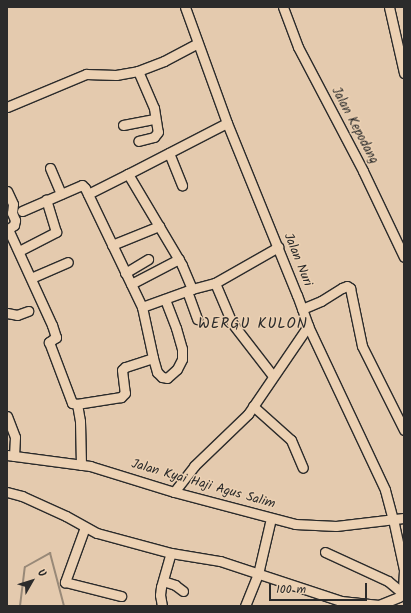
<!DOCTYPE html>
<html>
<head>
<meta charset="utf-8">
<style>
  body { margin:0 }
  #map { position:relative; width:411px; height:613px; overflow:hidden; background:#e4caae; font-family:Kalam,sans-serif }
  div>[style] { position:absolute }
  .stream>* { height:2px; margin:-1px; padding:0 1px; transform-origin:1px; border-radius:1px; background:#988978 }
  .roads { filter:drop-shadow(1px 0 #2b2b2b) drop-shadow(-1px 0 #2b2b2b) drop-shadow(0 1px #2b2b2b) drop-shadow(0 -1px #2b2b2b) }
  .minor>* { height:9px; margin:-4.5px; padding:0 4.5px; transform-origin:4.5px; border-radius:4.5px; background:#ecd1b3 }
  span { translate:-50% -50%; white-space:nowrap; text-align:center; line-height:1.15; -webkit-text-stroke:3px #ecd1b3; paint-order:stroke }
  .street-label { font-size:13px; color:#2b2b2b }
  .quarter-label { font-size:15px; color:#2b2b2b; letter-spacing:1px }
  .frame { position:absolute; inset:0; border:8px solid #2b2b2b; pointer-events:none }
  .north { position:absolute; left:12px; top:561px; width:40px; height:40px; -webkit-text-stroke:3px #ecd1b3; paint-order:stroke; rotate:51deg; font-size:11px; font-weight:700; line-height:16px; text-align:center; color:#2b2b2b }
  .north::after { content:''; display:block; margin:auto; width:14px; height:18px; background:#2b2b2b; clip-path:polygon(50% 0,100% 100%,50% 72%,0 100%) }
  .scale { position:absolute; left:269px; top:583px; width:98px; height:18px; box-sizing:border-box; border:2px solid #2b2b2b; border-top:0; padding-left:5px; font-size:12px; line-height:14px; white-space:nowrap; color:#2b2b2b; -webkit-text-stroke:3px #ecd1b3; paint-order:stroke }
</style>
</head>
<body>
<div id="map">
  <div class="stream">
    <i style="left:20px;top:606px;width:39px;rotate:-83deg"></i>
    <i style="left:25px;top:567px;width:29px;rotate:-29deg"></i>
    <i style="left:50px;top:553px;width:55px;rotate:75.2deg"></i>
  </div>
  <div class="roads">
    <div class="minor">
      <i style="left:185px;top:7px;width:123px;rotate:70.1deg"></i>
      <i style="left:227px;top:123px;width:186px;rotate:67.9deg"></i>
      <i style="left:297px;top:295px;width:33px;rotate:70deg"></i>
      <i style="left:308px;top:326px;width:181px;rotate:64.8deg"></i>
      <i style="left:385px;top:490px;width:30px;rotate:75deg"></i>
      <i style="left:393px;top:519px;width:52px;rotate:77.8deg"></i>
      <i style="left:404px;top:570px;width:19px;rotate:93deg"></i>
      <i style="left:283px;top:7px;width:43px;rotate:69.4deg"></i>
      <i style="left:298px;top:47px;width:140px;rotate:62.3deg"></i>
      <i style="left:363px;top:171px;width:95px;rotate:64.5deg"></i>
      <i style="left:389px;top:7px;width:68px;rotate:77.2deg"></i>
      <i style="left:138px;top:71px;width:40px;rotate:66.6deg"></i>
      <i style="left:154px;top:108px;width:24px;rotate:81deg"></i>
      <i style="left:158px;top:132px;width:6px;rotate:129deg"></i>
      <i style="left:154px;top:137px;width:16px;rotate:166deg"></i>
      <i style="left:7px;top:107px;width:86px;rotate:-22.7deg"></i>
      <i style="left:86px;top:74px;width:30px;rotate:2deg"></i>
      <i style="left:116px;top:75px;width:22px;rotate:-10deg"></i>
      <i style="left:138px;top:71px;width:28px;rotate:-21deg"></i>
      <i style="left:164px;top:61px;width:38px;rotate:-28deg"></i>
      <i style="left:123px;top:125px;width:32px;rotate:-11deg"></i>
      <i style="left:169px;top:153px;width:35px;rotate:68deg"></i>
      <i style="left:50px;top:168px;width:28px;rotate:67deg"></i>
      <i style="left:7px;top:191px;width:14px;rotate:65deg"></i>
      <i style="left:13px;top:204px;width:9px;rotate:96deg"></i>
      <i style="left:12px;top:213px;width:8px;rotate:67deg"></i>
      <i style="left:15px;top:220px;width:5px;rotate:101deg"></i>
      <i style="left:14px;top:225px;width:7px;rotate:146deg"></i>
      <i style="left:8px;top:229px;width:106px;rotate:65.4deg"></i>
      <i style="left:52px;top:325px;width:13px;rotate:72deg"></i>
      <i style="left:56px;top:337px;width:9px;rotate:144deg"></i>
      <i style="left:49px;top:342px;width:65px;rotate:69.3deg"></i>
      <i style="left:72px;top:403px;width:5px;rotate:11deg"></i>
      <i style="left:77px;top:404px;width:17px;rotate:80deg"></i>
      <i style="left:80px;top:421px;width:44px;rotate:88.7deg"></i>
      <i style="left:88px;top:194px;width:45px;rotate:-26.6deg"></i>
      <i style="left:22px;top:211px;width:65px;rotate:-23.4deg"></i>
      <i style="left:82px;top:185px;width:4px;rotate:45deg"></i>
      <i style="left:85px;top:188px;width:132px;rotate:64.4deg"></i>
      <i style="left:142px;top:307px;width:52px;rotate:77.8deg"></i>
      <i style="left:153px;top:358px;width:29px;rotate:162deg"></i>
      <i style="left:125px;top:367px;width:4px;rotate:135deg"></i>
      <i style="left:122px;top:370px;width:23px;rotate:83deg"></i>
      <i style="left:125px;top:393px;width:6px;rotate:135deg"></i>
      <i style="left:121px;top:397px;width:45px;rotate:171deg"></i>
      <i style="left:112px;top:245px;width:51px;rotate:-22deg"></i>
      <i style="left:19px;top:251px;width:42px;rotate:-27.2deg"></i>
      <i style="left:56px;top:232px;width:34px;rotate:-107deg"></i>
      <i style="left:125px;top:273px;width:27px;rotate:-31deg"></i>
      <i style="left:31px;top:278px;width:40px;rotate:-23.4deg"></i>
      <i style="left:215px;top:283px;width:43px;rotate:67deg"></i>
      <i style="left:232px;top:323px;width:67px;rotate:52.3deg"></i>
      <i style="left:131px;top:284px;width:54px;rotate:-27.5deg"></i>
      <i style="left:192px;top:289px;width:26px;rotate:-113deg"></i>
      <i style="left:182px;top:265px;width:106px;rotate:-120.7deg"></i>
      <i style="left:128px;top:174px;width:111px;rotate:-27.3deg"></i>
      <i style="left:187px;top:291px;width:30px;rotate:70deg"></i>
      <i style="left:142px;top:307px;width:53px;rotate:-19.8deg"></i>
      <i style="left:192px;top:289px;width:24px;rotate:-15deg"></i>
      <i style="left:215px;top:283px;width:73px;rotate:-29.7deg"></i>
      <i style="left:302px;top:309px;width:21px;rotate:-23deg"></i>
      <i style="left:321px;top:301px;width:25px;rotate:-32deg"></i>
      <i style="left:342px;top:288px;width:5px;rotate:-22deg"></i>
      <i style="left:347px;top:286px;width:4px;rotate:34deg"></i>
      <i style="left:350px;top:288px;width:59px;rotate:78.3deg"></i>
      <i style="left:362px;top:346px;width:94px;rotate:63.4deg"></i>
      <i style="left:7px;top:313px;width:10px;rotate:11deg"></i>
      <i style="left:17px;top:315px;width:12px;rotate:-20deg"></i>
      <i style="left:153px;top:358px;width:15px;rotate:74deg"></i>
      <i style="left:157px;top:372px;width:7px;rotate:45deg"></i>
      <i style="left:162px;top:377px;width:5px;rotate:11deg"></i>
      <i style="left:167px;top:378px;width:13px;rotate:-42deg"></i>
      <i style="left:177px;top:369px;width:11px;rotate:-63deg"></i>
      <i style="left:182px;top:359px;width:10px;rotate:-90deg"></i>
      <i style="left:182px;top:349px;width:22px;rotate:-106deg"></i>
      <i style="left:176px;top:328px;width:31px;rotate:-111deg"></i>
      <i style="left:253px;top:406px;width:51px;rotate:41.8deg"></i>
      <i style="left:291px;top:440px;width:30px;rotate:67deg"></i>
      <i style="left:7px;top:416px;width:22px;rotate:69deg"></i>
      <i style="left:15px;top:437px;width:19px;rotate:93deg"></i>
      <i style="left:7px;top:455px;width:84px;rotate:7.5deg"></i>
      <i style="left:90px;top:466px;width:88px;rotate:17.2deg"></i>
      <i style="left:174px;top:492px;width:125px;rotate:14.8deg"></i>
      <i style="left:295px;top:524px;width:41px;rotate:2.8deg"></i>
      <i style="left:336px;top:526px;width:68px;rotate:-6.7deg"></i>
      <i style="left:7px;top:492px;width:16px;rotate:15deg"></i>
      <i style="left:22px;top:496px;width:48px;rotate:24.4deg"></i>
      <i style="left:66px;top:516px;width:35px;rotate:29deg"></i>
      <i style="left:97px;top:533px;width:77px;rotate:15.1deg"></i>
      <i style="left:171px;top:553px;width:50px;rotate:9.3deg"></i>
      <i style="left:220px;top:561px;width:127px;rotate:18.3deg"></i>
      <i style="left:341px;top:601px;width:38px;rotate:6deg"></i>
      <i style="left:379px;top:605px;width:22px;rotate:-22deg"></i>
      <i style="left:174px;top:492px;width:33px;rotate:-52deg"></i>
      <i style="left:194px;top:466px;width:75px;rotate:-43.9deg"></i>
      <i style="left:248px;top:414px;width:107px;rotate:-55.7deg"></i>
      <i style="left:85px;top:527px;width:59px;rotate:110deg"></i>
      <i style="left:65px;top:582px;width:58px;rotate:14deg"></i>
      <i style="left:325px;top:552px;width:69px;rotate:24.7deg"></i>
      <i style="left:388px;top:581px;width:16px;rotate:40deg"></i>
      <i style="left:163px;top:581px;width:13px;rotate:18deg"></i>
      <i style="left:175px;top:585px;width:10px;rotate:37deg"></i>
      <i style="left:162px;top:606px;width:11px;rotate:-100deg"></i>
      <i style="left:160px;top:595px;width:8px;rotate:-83deg"></i>
      <i style="left:161px;top:587px;width:35px;rotate:-74deg"></i>
      <i style="left:245px;top:606px;width:35px;rotate:-68deg"></i>
      <i style="left:258px;top:574px;width:57px;rotate:-76.9deg"></i>
    </div>
  </div>
  <div class="street-label">
    <span style="left:354px;top:126px;rotate:62deg">Jalan Kepodang</span>
    <span style="left:297px;top:260px;rotate:68deg">Jalan Nuri</span>
    <span style="left:203px;top:485px;rotate:16deg">Jalan Kyai Haji Agus Salim</span>
  </div>
  <div class="quarter-label">
    <span style="left:253px;top:325px">WERGU KULON</span>
  </div>
  <div class="frame"></div>
  <div class="north">U</div>
  <div class="scale">100 m</div>
</div>
</body>
</html>
